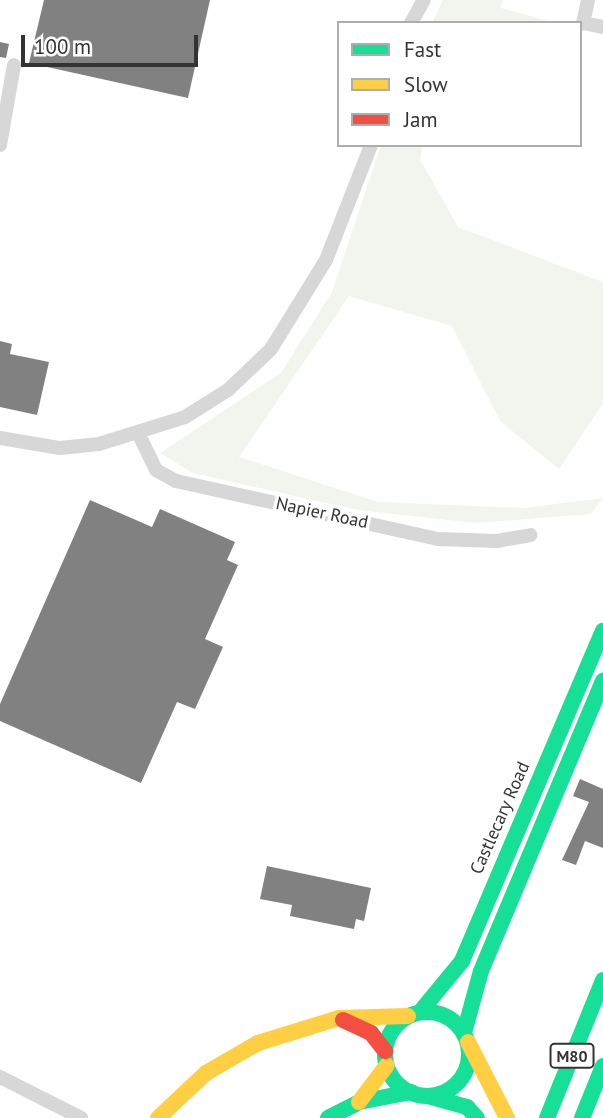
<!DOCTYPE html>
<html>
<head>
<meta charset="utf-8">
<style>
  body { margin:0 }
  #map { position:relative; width:603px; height:1118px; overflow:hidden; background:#fff; font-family:"PT Sans",sans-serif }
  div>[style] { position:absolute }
  .green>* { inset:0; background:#f1f5ed }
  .building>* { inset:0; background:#818181 }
  .street>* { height:14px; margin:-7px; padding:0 7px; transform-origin:7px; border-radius:7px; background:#d7d7d7 }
  .fast>* { height:16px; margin:-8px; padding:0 8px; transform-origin:8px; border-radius:8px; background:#16e098 }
  .fast>.ring { margin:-8px; padding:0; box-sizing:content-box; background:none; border:16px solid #16e098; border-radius:50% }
  .slow>* { height:16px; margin:-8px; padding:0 8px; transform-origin:8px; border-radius:8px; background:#ffcf43 }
  .jam>* { height:16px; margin:-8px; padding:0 8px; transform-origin:8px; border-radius:8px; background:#f24e42 }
  span { translate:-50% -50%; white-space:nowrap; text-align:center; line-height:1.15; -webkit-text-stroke:7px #fff; paint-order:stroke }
  .shield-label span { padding:2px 5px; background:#fff; border:2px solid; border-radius:5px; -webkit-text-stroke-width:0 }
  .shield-label { font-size:16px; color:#333; font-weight:700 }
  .street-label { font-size:18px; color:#333 }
  .legend { position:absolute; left:337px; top:21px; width:245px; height:126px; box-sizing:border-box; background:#fff; border:2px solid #adadad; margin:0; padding:9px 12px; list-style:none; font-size:21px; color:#333 }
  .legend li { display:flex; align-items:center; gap:14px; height:35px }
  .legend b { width:35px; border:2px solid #adadad }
  .scale { position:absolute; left:21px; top:35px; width:177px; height:32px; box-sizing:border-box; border:4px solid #333; border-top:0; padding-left:9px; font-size:21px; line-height:24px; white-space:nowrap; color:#333; -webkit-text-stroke:5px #fff; paint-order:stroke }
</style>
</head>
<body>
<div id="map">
  <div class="green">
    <i style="clip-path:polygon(443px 0,502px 0,501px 8px,555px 23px,432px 23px)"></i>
    <i style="clip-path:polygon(381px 145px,423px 145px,420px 159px,458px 227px,603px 282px,603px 403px,559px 469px,500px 421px,452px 326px,349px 296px,239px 457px,378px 502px,524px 508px,603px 498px,591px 514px,475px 523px,358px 510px,193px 473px,160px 453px,281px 373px,332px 292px)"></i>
  </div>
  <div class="building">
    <i style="clip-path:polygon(44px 0,210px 0,188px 98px,29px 63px)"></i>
    <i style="clip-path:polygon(0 42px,9px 44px,6px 58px,0 57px)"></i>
    <i style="clip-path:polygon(0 341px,12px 344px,10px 354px,49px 362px,37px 415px,0 407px)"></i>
    <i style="clip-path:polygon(90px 500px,152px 527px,160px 509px,235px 542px,227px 560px,238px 565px,205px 639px,223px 647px,195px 709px,177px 702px,141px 783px,0 721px,0 704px)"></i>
    <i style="clip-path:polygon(580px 779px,603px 789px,603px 848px,585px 841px,576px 865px,562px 860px,589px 802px,573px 796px)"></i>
    <i style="clip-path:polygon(267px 866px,371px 888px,364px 921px,356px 919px,354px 929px,290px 916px,292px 905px,260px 899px)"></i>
  </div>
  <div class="street">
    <i style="left:588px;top:0;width:24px;rotate:102deg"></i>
    <i style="left:583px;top:23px;width:20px;rotate:11deg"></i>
    <i style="left:411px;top:23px;width:26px;rotate:-61deg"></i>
    <i style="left:0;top:145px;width:81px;rotate:-80.1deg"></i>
    <i style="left:139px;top:435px;width:39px;rotate:64deg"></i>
    <i style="left:156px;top:470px;width:23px;rotate:29deg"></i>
    <i style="left:176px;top:481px;width:267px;rotate:12.5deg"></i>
    <i style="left:437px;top:539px;width:60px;rotate:1.9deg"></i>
    <i style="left:497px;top:541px;width:34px;rotate:-10deg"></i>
    <i style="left:0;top:438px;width:61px;rotate:9.5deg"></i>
    <i style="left:60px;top:448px;width:39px;rotate:-6deg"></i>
    <i style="left:99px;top:444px;width:90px;rotate:-17.4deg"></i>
    <i style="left:185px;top:417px;width:51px;rotate:-32.1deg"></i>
    <i style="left:228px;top:390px;width:59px;rotate:-43.6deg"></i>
    <i style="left:271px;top:349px;width:105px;rotate:-58.3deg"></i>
    <i style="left:326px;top:260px;width:123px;rotate:-68.6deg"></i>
    <i style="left:0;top:1077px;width:91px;rotate:26.8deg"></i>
  </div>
  <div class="fast">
    <i style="left:420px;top:1012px;width:66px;rotate:-50.5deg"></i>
    <i style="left:462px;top:961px;width:359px;rotate:-66.9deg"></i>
    <i class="ring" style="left:385px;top:1012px;width:68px;height:68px"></i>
    <i style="left:464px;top:1033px;width:64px;rotate:-74.7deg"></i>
    <i style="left:481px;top:971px;width:315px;rotate:-67.2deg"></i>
    <i style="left:428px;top:1096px;width:41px;rotate:15.8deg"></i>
    <i style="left:467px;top:1107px;width:15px;rotate:48deg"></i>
    <i style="left:328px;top:1118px;width:35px;rotate:-27deg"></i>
    <i style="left:359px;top:1102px;width:53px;rotate:-10.9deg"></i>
    <i style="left:547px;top:1118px;width:149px;rotate:-67.9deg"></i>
    <i style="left:582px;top:1118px;width:56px;rotate:-68deg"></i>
  </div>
  <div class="slow">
    <i style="left:468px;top:1042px;width:85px;rotate:62.8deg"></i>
    <i style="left:359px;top:1102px;width:46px;rotate:-52.9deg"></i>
    <i style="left:158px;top:1118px;width:66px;rotate:-43.2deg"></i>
    <i style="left:206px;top:1073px;width:60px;rotate:-30deg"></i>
    <i style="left:258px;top:1043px;width:85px;rotate:-17.2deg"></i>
    <i style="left:339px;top:1018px;width:69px;rotate:-1.7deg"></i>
  </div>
  <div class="jam">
    <i style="left:343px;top:1020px;width:31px;rotate:25deg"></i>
    <i style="left:371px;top:1033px;width:23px;rotate:52deg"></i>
  </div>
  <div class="shield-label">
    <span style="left:572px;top:1056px">M80</span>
  </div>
  <div class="street-label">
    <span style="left:322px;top:513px;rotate:12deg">Napier Road</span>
    <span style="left:500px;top:818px;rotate:-66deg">Castlecary Road</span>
  </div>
  <ul class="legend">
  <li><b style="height:9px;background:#16e098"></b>Fast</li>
  <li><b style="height:9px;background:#ffcf43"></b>Slow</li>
  <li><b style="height:9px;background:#f24e42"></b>Jam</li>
  </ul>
  <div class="scale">100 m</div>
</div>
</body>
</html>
